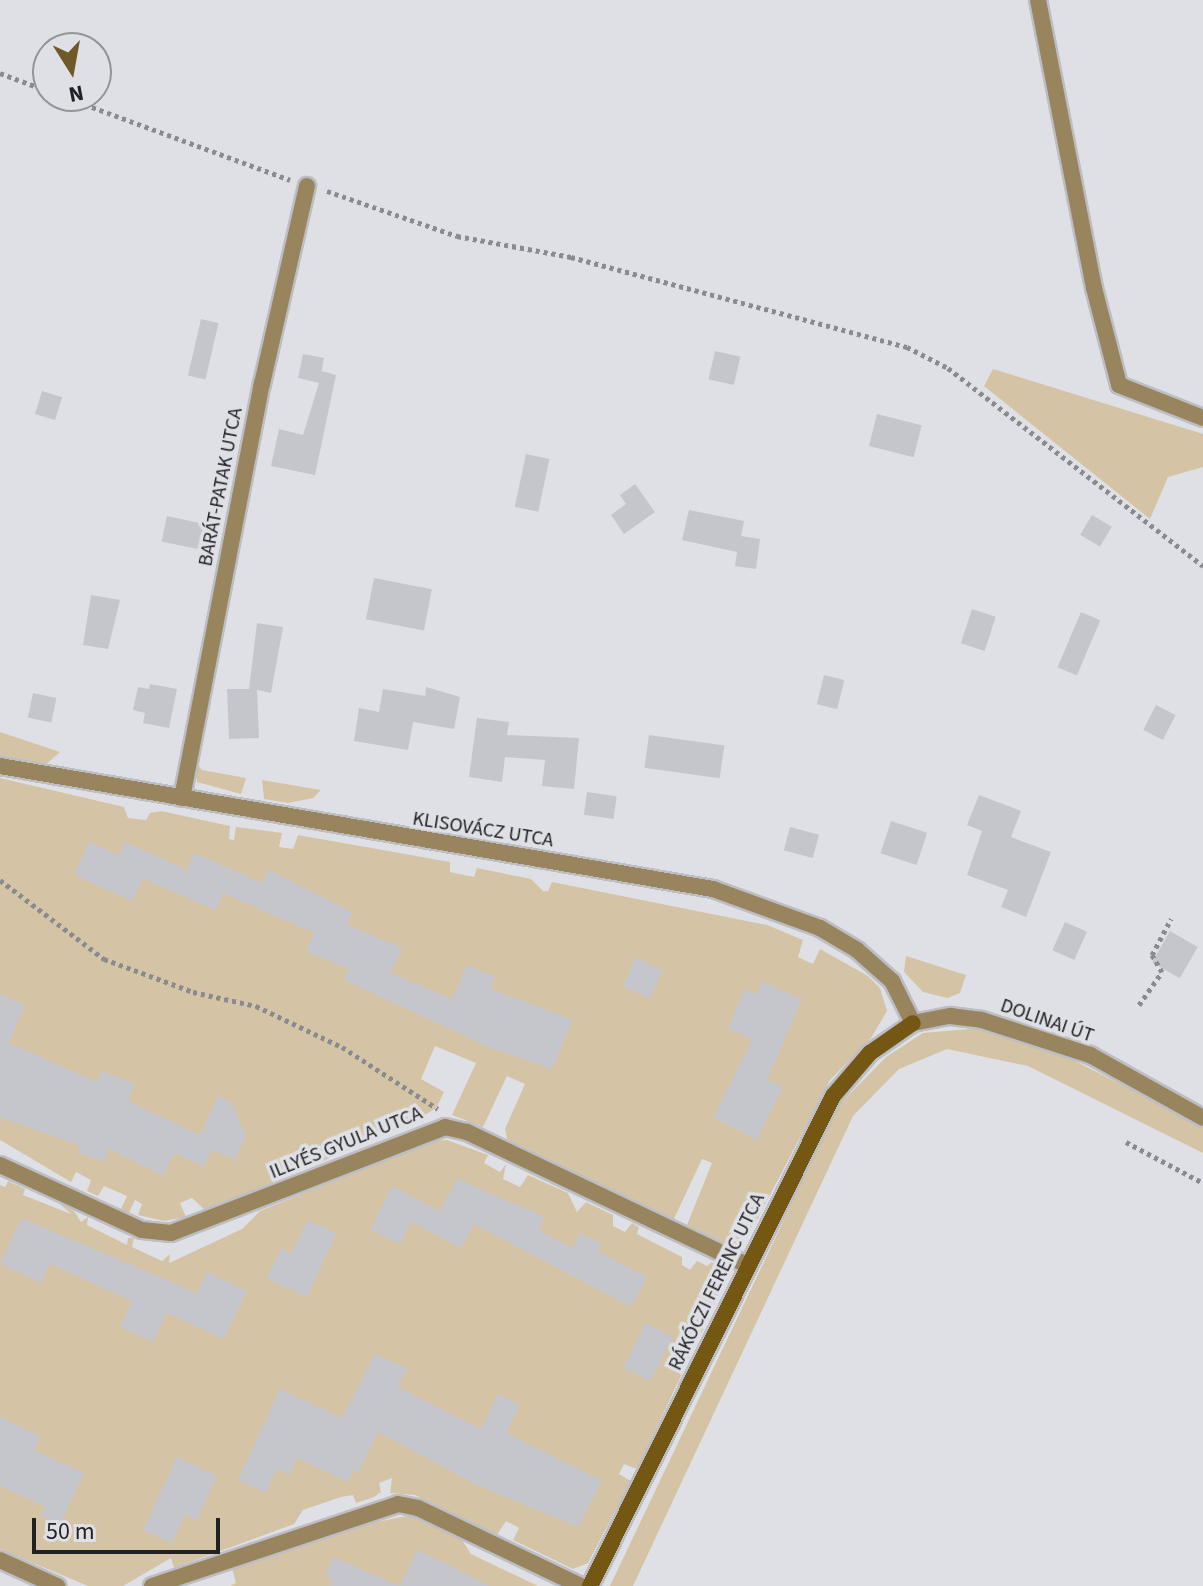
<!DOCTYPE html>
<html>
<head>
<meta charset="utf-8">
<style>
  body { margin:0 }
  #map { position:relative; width:1203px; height:1586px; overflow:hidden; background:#dfe0e6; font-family:"Source Sans 3",sans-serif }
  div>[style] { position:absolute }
  .green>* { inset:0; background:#d4c4a5 }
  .building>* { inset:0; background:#c5c6cc; transform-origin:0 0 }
  .path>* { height:5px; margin-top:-2.5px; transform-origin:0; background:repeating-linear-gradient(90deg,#8a8b8f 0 4px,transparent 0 8px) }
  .roads { filter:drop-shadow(2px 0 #bdbec3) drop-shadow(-2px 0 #bdbec3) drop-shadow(0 2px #bdbec3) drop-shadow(0 -2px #bdbec3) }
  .lane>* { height:16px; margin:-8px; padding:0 8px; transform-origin:8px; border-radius:8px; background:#98845d }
  .street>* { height:16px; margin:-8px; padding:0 8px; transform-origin:8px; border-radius:8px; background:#98845d }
  .secondary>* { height:16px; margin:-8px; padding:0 8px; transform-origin:8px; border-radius:8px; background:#745712 }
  span { translate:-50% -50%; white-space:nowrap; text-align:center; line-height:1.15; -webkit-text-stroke:7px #dfe0e6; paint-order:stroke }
  .street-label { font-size:20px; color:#222224 }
  .north { position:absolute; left:32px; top:32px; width:80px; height:80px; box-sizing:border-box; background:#dfe0e6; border:2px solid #939498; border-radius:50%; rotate:169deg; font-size:22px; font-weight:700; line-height:32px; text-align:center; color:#222224 }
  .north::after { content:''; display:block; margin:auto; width:28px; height:36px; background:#705929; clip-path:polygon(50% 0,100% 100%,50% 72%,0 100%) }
  .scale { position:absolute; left:32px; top:1518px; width:188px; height:36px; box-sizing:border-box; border:4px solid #222224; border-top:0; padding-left:10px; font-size:24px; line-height:28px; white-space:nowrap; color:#222224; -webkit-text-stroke:6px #dfe0e6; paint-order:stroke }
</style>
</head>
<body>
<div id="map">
  <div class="green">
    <i style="clip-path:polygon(993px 369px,1203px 434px,1203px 467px,1168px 477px,1150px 519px,984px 386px)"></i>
    <i style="clip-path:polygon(0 732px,60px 752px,43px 767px,0 759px)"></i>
    <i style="clip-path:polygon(196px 763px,202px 770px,246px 778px,241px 794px,197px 782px)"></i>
    <i style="clip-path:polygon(0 778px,124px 807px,128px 818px,146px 820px,150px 813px,161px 811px,230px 826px,229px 839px,234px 840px,236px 827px,282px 833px,279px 847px,293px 849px,298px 835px,450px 862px,450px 872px,474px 877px,477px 868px,531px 879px,543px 891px,548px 891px,552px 882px,767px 925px,803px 940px,798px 957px,804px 960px,813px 964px,820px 949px,868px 976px,880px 988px,887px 1011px,871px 1038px,830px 1080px,756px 1222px,734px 1247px,687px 1225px,712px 1163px,702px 1159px,673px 1221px,664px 1218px,507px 1139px,505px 1129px,525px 1084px,507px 1076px,483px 1127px,452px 1115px,476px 1063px,435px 1046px,421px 1079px,444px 1092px,436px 1108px,412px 1123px,206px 1211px,192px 1198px,180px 1203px,186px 1217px,164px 1221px,138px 1215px,142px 1204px,135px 1200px,128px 1215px,121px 1209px,127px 1196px,104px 1186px,98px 1196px,87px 1191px,91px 1180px,76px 1172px,71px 1182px,0 1140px)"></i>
    <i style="clip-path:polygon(262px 780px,321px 790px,313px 798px,288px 803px,264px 799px)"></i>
    <i style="clip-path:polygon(906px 956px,966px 975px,960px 993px,947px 998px,923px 992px,904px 972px)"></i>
    <i style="clip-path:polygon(981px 1028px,1071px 1059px,1203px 1126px,1203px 1153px,1028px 1066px,947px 1049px,899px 1069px,853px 1116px,633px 1586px,610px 1586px,838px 1106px,886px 1057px,923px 1033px)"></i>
    <i style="clip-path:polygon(447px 1140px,488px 1155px,484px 1163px,500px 1172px,506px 1164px,503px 1179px,520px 1187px,528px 1175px,568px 1193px,577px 1212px,586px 1202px,613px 1215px,613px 1226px,625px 1232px,632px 1223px,639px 1227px,637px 1234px,682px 1257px,682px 1265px,690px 1270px,697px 1261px,707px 1266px,712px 1262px,720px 1270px,722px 1284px,716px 1302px,637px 1469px,624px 1464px,619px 1474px,631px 1481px,588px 1563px,573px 1569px,513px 1540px,519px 1528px,506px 1521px,497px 1535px,415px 1495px,390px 1493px,392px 1478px,379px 1483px,381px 1492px,374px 1497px,356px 1503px,353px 1495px,341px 1497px,303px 1510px,294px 1524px,174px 1568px,171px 1558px,123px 1586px,88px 1586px,0 1549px,0 1185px,5px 1187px,8px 1181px,25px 1189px,23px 1195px,71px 1214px,59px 1203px,74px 1211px,81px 1222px,88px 1217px,87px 1225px,127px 1245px,128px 1238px,134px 1238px,132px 1247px,162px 1261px,170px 1254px,169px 1263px,242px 1229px,260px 1211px,432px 1141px)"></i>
    <i style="clip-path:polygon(411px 1515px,462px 1540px,471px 1554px,538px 1586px,230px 1586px,236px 1583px,232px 1568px,348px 1528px)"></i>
  </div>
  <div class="building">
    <i style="left:201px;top:319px;width:18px;height:58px;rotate:13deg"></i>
    <i style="left:715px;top:351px;width:26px;height:29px;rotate:13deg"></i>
    <i style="clip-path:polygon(303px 354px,324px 358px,320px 380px,322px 371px,336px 375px,315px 475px,271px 466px,279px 429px,303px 435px,319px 383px,298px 378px)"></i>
    <i style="left:42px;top:391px;width:21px;height:24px;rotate:17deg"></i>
    <i style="left:877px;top:414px;width:46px;height:33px;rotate:14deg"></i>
    <i style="left:526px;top:454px;width:24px;height:54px;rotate:12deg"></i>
    <i style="clip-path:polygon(635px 484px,655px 512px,624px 534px,611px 515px,626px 504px,620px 495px)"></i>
    <i style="clip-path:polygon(689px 510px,744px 521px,741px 536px,760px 539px,756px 569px,735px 566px,737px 552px,682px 540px)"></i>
    <i style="left:1092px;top:515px;width:23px;height:23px;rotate:31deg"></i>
    <i style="left:167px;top:516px;width:38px;height:26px;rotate:12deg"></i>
    <i style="left:374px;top:578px;width:59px;height:42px;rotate:11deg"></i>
    <i style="clip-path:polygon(91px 595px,120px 600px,108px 649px,83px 645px)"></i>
    <i style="left:972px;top:609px;width:25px;height:36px;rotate:18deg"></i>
    <i style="left:1081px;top:612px;width:21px;height:60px;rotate:23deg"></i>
    <i style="clip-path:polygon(257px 623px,283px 627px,271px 693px,257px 690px,259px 738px,229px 739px,227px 689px,249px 689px)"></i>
    <i style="left:824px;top:675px;width:21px;height:30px;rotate:14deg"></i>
    <i style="clip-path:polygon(150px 684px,177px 689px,169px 728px,143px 723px,145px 713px,133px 710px,138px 687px,149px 689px)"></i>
    <i style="clip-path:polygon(426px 687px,460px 697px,454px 729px,413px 722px,408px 750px,354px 741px,359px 708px,379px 712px,383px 689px,425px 696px)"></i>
    <i style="left:33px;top:693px;width:24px;height:25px;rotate:12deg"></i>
    <i style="left:1156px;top:705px;width:22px;height:28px;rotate:27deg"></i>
    <i style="clip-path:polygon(477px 718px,509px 722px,507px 735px,579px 738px,574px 789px,542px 786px,545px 760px,505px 757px,502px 782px,469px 777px)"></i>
    <i style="left:649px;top:735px;width:76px;height:33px;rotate:8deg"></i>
    <i style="left:587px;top:792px;width:30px;height:23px;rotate:8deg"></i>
    <i style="clip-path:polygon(979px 795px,1021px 811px,1011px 837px,1051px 852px,1026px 917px,1001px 907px,1008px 890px,967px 875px,982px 831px,967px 825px)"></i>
    <i style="left:891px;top:821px;width:38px;height:34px;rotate:18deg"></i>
    <i style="left:790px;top:827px;width:30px;height:24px;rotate:15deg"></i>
    <i style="clip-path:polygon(89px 842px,119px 855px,125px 842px,187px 870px,194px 853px,263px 883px,269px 870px,352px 912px,347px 925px,402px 948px,391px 973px,452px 999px,467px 965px,495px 977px,490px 989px,573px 1020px,552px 1069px,491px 1048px,344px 980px,348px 969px,306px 951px,314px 933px,223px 893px,216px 910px,143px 879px,133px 901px,74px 875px)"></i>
    <i style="left:1065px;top:922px;width:24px;height:31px;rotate:24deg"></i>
    <i style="left:1170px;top:931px;width:32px;height:36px;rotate:30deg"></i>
    <i style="left:635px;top:958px;width:30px;height:31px;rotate:23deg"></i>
    <i style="clip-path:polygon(762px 982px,802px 999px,767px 1080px,783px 1087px,757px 1140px,713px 1118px,752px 1039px,728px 1029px,745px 989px,757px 994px)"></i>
    <i style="clip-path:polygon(0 994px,25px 1005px,9px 1043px,97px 1082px,101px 1071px,135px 1084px,128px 1101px,200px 1135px,218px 1096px,231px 1102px,246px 1136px,235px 1160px,212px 1150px,204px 1167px,174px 1153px,164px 1176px,109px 1149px,104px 1162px,78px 1153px,80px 1146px,0 1117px)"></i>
    <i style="clip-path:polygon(457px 1179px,545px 1217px,538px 1230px,573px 1248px,580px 1233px,602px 1244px,598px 1252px,647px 1277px,631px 1307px,474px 1224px,461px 1248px,411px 1222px,400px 1244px,370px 1230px,392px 1186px,440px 1211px)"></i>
    <i style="clip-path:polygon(21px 1218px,197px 1293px,207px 1272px,247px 1291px,224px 1339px,167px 1313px,153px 1342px,120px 1327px,132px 1301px,50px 1264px,41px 1283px,0 1264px)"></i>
    <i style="clip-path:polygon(307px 1220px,336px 1233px,307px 1297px,267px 1279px,281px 1248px,292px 1253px)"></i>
    <i style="left:646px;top:1323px;width:30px;height:50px;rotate:27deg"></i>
    <i style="clip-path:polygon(375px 1354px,407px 1369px,398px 1387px,481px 1429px,498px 1394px,520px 1405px,506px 1433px,602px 1481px,578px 1527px,479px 1486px,378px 1432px,358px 1473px,353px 1470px,348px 1482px,297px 1458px,289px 1475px,277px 1469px,266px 1493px,238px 1480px,280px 1389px,342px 1418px)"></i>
    <i style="clip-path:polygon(0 1417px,41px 1436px,34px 1450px,84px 1473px,60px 1524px,41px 1515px,46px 1507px,0 1486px)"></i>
    <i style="clip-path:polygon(177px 1457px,217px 1476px,197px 1520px,185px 1515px,172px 1543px,143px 1530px)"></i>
    <i style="clip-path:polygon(417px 1550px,447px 1564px,489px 1586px,400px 1586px)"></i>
    <i style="clip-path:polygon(333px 1557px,399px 1586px,330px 1586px,333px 1579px,325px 1576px)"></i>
  </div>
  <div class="path">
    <i style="left:0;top:73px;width:51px;rotate:20.6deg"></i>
    <i style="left:62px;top:96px;width:243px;rotate:20.2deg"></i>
    <i style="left:327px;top:191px;width:138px;rotate:19.1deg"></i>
    <i style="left:457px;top:236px;width:116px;rotate:10.4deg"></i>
    <i style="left:571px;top:257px;width:348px;rotate:15deg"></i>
    <i style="left:907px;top:347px;width:46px;rotate:27.1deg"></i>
    <i style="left:948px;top:368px;width:323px;rotate:37.8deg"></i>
    <i style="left:0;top:880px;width:131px;rotate:37.2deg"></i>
    <i style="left:104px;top:959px;width:95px;rotate:20.3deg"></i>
    <i style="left:193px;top:992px;width:65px;rotate:12.5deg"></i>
    <i style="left:256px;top:1006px;width:95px;rotate:25.5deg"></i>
    <i style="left:342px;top:1047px;width:114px;rotate:32.9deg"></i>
    <i style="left:1139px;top:1005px;width:40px;rotate:-55.1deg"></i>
    <i style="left:1162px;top:972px;width:20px;rotate:-120deg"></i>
    <i style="left:1152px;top:955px;width:41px;rotate:-62.2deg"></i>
    <i style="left:1126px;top:1142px;width:87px;rotate:28deg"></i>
  </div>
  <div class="roads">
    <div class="lane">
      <i style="left:1038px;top:0;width:293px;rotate:79deg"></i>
      <i style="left:1094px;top:288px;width:100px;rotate:75.5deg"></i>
      <i style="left:1119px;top:385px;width:90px;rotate:21.4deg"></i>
    </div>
    <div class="street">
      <i style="left:0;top:766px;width:724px;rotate:9.79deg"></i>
      <i style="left:713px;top:889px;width:114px;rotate:20deg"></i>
      <i style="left:820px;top:928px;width:43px;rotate:30.7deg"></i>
      <i style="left:857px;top:950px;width:47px;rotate:41.5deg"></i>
      <i style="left:892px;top:981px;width:47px;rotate:63.4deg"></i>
      <i style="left:913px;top:1023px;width:38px;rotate:-11deg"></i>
      <i style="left:950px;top:1016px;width:32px;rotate:7deg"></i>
      <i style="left:982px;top:1020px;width:114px;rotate:18deg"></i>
      <i style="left:1090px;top:1055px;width:129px;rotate:29.1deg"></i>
      <i style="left:182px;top:798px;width:422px;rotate:-79.1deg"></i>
      <i style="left:262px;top:384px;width:203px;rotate:-77.2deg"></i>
      <i style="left:0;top:1165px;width:156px;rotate:24.6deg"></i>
      <i style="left:142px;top:1230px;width:29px;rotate:6deg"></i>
      <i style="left:171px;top:1233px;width:294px;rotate:-21.1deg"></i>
      <i style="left:445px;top:1127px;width:23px;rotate:13deg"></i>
      <i style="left:467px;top:1132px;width:310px;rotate:25.4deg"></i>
      <i style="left:0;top:1560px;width:63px;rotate:24.5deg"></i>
      <i style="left:152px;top:1586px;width:259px;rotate:-18.4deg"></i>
      <i style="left:398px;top:1504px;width:20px;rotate:11deg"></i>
      <i style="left:418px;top:1508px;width:181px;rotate:25.6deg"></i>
    </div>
    <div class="secondary">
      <i style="left:590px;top:1586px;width:547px;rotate:-63.62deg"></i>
      <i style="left:833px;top:1096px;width:57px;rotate:-49.3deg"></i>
      <i style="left:870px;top:1053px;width:52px;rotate:-34.9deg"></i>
    </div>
  </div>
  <div class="street-label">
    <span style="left:221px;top:487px;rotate:-79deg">BARÁT-PATAK UTCA</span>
    <span style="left:483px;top:830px;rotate:9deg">KLISOVÁCZ UTCA</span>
    <span style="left:1047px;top:1021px;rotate:19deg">DOLINAI ÚT</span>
    <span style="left:346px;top:1143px;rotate:-22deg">ILLYÉS GYULA UTCA</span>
    <span style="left:717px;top:1282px;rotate:-64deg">RÁKÓCZI FERENC UTCA</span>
  </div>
  <div class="north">N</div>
  <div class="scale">50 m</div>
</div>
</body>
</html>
